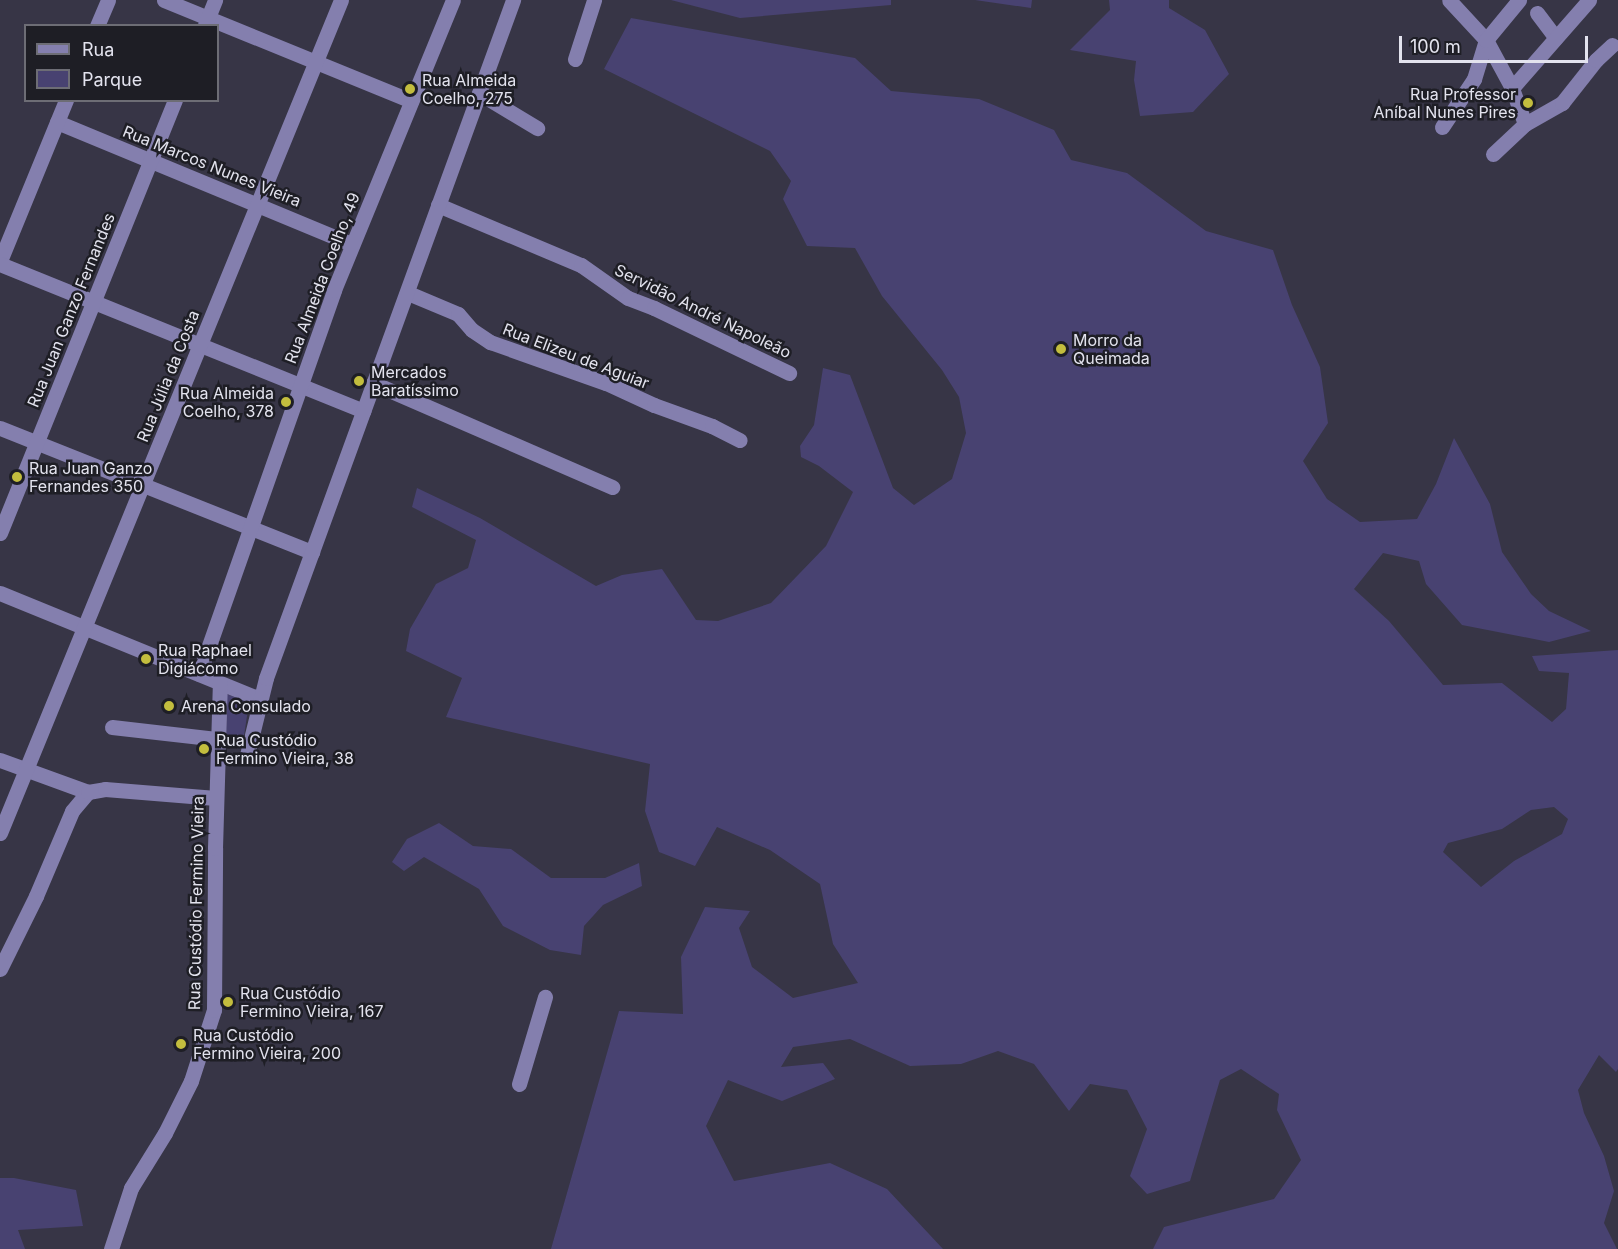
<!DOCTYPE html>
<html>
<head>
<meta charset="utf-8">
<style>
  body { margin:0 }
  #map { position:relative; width:1618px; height:1249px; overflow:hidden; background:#373546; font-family:Inter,sans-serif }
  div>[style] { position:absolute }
  .green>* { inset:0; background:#484271 }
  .minor>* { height:15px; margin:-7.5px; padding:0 7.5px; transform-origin:7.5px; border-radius:7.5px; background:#847fae }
  .dots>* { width:16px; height:16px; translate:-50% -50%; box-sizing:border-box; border:3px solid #1e1e25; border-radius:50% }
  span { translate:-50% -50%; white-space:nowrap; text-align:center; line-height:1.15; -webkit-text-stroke:5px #1e1e25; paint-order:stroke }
  .poi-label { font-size:16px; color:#e3e3ee }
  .left { translate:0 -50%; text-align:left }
  .right { translate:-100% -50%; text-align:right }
  .street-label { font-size:16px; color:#e3e3ee }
  .legend { position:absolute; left:24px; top:24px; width:195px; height:78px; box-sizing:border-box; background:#1e1e25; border:2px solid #6d6d75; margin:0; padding:8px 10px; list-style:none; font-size:18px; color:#e3e3ee }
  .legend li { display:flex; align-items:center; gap:12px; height:30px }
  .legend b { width:30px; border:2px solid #6d6d75 }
  .scale { position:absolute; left:1399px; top:36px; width:189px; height:27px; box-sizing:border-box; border:3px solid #e3e3ee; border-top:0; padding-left:8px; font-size:18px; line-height:21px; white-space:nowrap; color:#e3e3ee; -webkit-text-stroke:4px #1e1e25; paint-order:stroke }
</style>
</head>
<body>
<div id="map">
  <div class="green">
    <i style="clip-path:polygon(671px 0,891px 0,891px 5px,740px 18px)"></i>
    <i style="clip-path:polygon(975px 0,1032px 0,1031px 8px)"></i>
    <i style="clip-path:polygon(1109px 0,1169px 0,1169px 8px,1205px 30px,1229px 74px,1193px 112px,1140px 116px,1134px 80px,1136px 61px,1070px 50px,1110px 10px)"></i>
    <i style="clip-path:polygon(evenodd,631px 18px,855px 58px,891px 91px,979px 99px,1054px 130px,1071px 160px,1127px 173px,1206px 231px,1273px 250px,1292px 305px,1320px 367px,1328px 423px,1303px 461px,1327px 499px,1360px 522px,1417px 519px,1436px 484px,1454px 438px,1490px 504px,1502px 552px,1531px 594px,1549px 611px,1591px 631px,1549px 642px,1462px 625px,1426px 584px,1419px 561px,1383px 553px,1354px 589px,1389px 621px,1443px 685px,1502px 683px,1552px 722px,1566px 709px,1569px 673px,1539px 671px,1532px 656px,1618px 650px,1618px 1069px,1616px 1072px,1599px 1055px,1578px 1090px,1584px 1113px,1604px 1156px,1614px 1191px,1604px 1223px,1617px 1249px,1153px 1249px,1164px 1227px,1274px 1199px,1301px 1160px,1277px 1110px,1279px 1094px,1241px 1069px,1220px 1080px,1190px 1181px,1147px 1194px,1130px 1176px,1147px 1129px,1127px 1090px,1090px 1084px,1069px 1111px,1034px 1064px,998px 1051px,961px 1064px,910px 1066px,850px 1039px,793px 1047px,781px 1067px,823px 1063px,835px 1079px,782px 1101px,728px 1080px,706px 1126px,734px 1181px,830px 1163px,887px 1189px,943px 1249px,551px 1249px,619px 1011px,683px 1014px,681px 957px,705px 907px,750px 911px,739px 928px,752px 967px,793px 998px,858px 983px,833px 944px,820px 884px,770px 850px,717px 827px,695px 866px,659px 852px,645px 811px,650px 764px,446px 717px,462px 678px,406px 651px,410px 629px,436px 584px,468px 568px,476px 540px,412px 507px,417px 488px,480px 518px,596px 586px,622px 575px,662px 569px,696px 620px,718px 621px,771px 603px,826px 546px,853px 492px,819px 466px,801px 457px,800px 446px,814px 425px,823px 368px,850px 375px,893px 488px,914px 505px,952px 479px,966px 433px,959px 397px,942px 370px,882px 296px,855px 248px,807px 246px,783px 199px,791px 181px,770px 151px,604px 69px,631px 18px,1554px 807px,1568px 819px,1562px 834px,1514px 861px,1481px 887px,1443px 852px,1448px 843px,1502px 829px,1531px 810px,1554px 807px)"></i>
    <i style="clip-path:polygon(227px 694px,249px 703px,242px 749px,226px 746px)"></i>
    <i style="clip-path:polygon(439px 823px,473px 846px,511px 849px,551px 878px,605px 878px,639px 863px,642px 886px,603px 905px,584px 926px,581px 955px,550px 950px,503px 926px,479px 889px,424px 857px,404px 871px,392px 862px,407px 839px)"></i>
    <i style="clip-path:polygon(0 1178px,14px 1178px,76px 1190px,83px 1226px,18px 1230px,25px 1249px,0 1249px)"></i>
  </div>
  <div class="minor">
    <i style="left:164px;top:0;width:267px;rotate:22.2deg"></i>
    <i style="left:1537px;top:13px;width:31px;rotate:53deg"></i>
    <i style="left:205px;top:25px;width:27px;rotate:-68deg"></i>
    <i style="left:97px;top:26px;width:28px;rotate:-67deg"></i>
    <i style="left:575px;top:59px;width:62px;rotate:-72.1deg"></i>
    <i style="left:1512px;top:88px;width:117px;rotate:-48.8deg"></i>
    <i style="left:479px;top:93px;width:68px;rotate:31.1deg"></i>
    <i style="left:57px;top:122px;width:319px;rotate:22.5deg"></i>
    <i style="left:1525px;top:124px;width:43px;rotate:-29.6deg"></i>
    <i style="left:1562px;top:103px;width:55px;rotate:-51.7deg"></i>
    <i style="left:1596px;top:60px;width:22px;rotate:-43deg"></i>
    <i style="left:1442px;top:127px;width:58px;rotate:-56.3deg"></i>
    <i style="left:1474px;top:79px;width:41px;rotate:-72.9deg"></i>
    <i style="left:1486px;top:40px;width:54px;rotate:-132.8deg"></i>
    <i style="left:1493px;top:154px;width:44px;rotate:-43.2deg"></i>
    <i style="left:1525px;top:124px;width:38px;rotate:-110deg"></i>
    <i style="left:1512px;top:88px;width:55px;rotate:-118.4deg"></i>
    <i style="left:1486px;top:40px;width:52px;rotate:-50.5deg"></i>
    <i style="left:438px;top:205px;width:155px;rotate:22.8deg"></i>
    <i style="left:581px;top:265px;width:57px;rotate:35.1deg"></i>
    <i style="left:628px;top:298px;width:28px;rotate:21deg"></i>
    <i style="left:654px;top:308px;width:150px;rotate:25.7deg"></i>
    <i style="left:0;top:261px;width:174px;rotate:-67.7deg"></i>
    <i style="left:0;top:264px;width:392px;rotate:22deg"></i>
    <i style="left:408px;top:293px;width:54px;rotate:22.8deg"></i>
    <i style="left:458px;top:314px;width:21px;rotate:49deg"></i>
    <i style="left:472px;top:330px;width:22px;rotate:34deg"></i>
    <i style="left:490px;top:342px;width:123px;rotate:19.5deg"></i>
    <i style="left:606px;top:383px;width:53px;rotate:24.6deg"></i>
    <i style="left:654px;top:405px;width:62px;rotate:19.9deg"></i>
    <i style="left:712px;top:426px;width:31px;rotate:27deg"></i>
    <i style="left:373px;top:383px;width:261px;rotate:23.5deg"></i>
    <i style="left:0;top:428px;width:336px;rotate:21.7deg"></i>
    <i style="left:0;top:533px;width:467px;rotate:-68deg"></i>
    <i style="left:0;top:593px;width:281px;rotate:22.2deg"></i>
    <i style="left:199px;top:674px;width:407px;rotate:-70.6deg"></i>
    <i style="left:334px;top:290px;width:313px;rotate:-67.7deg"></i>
    <i style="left:112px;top:727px;width:107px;rotate:6.5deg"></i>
    <i style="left:247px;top:755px;width:79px;rotate:-76.1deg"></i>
    <i style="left:266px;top:678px;width:722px;rotate:-69.98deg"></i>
    <i style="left:0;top:760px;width:94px;rotate:20deg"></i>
    <i style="left:0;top:833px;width:900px;rotate:-67.74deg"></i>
    <i style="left:0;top:969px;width:81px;rotate:-63.7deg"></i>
    <i style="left:36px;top:896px;width:92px;rotate:-67deg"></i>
    <i style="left:72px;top:811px;width:25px;rotate:-50deg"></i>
    <i style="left:88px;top:792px;width:17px;rotate:-10deg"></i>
    <i style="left:105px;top:789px;width:111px;rotate:4.6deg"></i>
    <i style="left:519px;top:1084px;width:91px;rotate:-73.4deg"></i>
    <i style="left:111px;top:1249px;width:64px;rotate:-71.8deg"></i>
    <i style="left:131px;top:1188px;width:65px;rotate:-58.3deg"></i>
    <i style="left:165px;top:1133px;width:58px;rotate:-63.4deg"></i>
    <i style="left:191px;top:1081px;width:75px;rotate:-72.1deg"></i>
    <i style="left:214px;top:1010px;width:162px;rotate:-89.6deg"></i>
    <i style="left:215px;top:848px;width:165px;rotate:-88.3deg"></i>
  </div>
  <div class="dots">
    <i style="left:410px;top:89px;background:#c3bd3e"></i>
    <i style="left:1528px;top:103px;background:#c3bd3e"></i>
    <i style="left:1061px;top:349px;background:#c3bd3e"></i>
    <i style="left:359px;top:381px;background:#c3bd3e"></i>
    <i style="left:286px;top:402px;background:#c3bd3e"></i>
    <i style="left:17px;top:477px;background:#c3bd3e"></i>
    <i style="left:146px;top:659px;background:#c3bd3e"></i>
    <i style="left:169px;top:706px;background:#c3bd3e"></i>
    <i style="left:204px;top:749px;background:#c3bd3e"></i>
    <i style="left:228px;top:1002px;background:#c3bd3e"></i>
    <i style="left:181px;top:1044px;background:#c3bd3e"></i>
  </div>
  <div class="poi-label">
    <span class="left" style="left:422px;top:89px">Rua Almeida<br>Coelho, 275</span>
    <span class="right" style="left:1516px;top:103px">Rua Professor<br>Aníbal Nunes Pires</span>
    <span class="left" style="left:1073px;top:349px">Morro da<br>Queimada</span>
    <span class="left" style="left:371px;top:381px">Mercados<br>Baratíssimo</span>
    <span class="right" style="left:274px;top:402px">Rua Almeida<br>Coelho, 378</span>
    <span class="left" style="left:29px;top:477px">Rua Juan Ganzo<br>Fernandes 350</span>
    <span class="left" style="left:158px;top:659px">Rua Raphael<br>Digiácomo</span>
    <span class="left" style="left:181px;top:706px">Arena Consulado</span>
    <span class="left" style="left:216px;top:749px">Rua Custódio<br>Fermino Vieira, 38</span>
    <span class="left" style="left:240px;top:1002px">Rua Custódio<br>Fermino Vieira, 167</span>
    <span class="left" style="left:193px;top:1044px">Rua Custódio<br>Fermino Vieira, 200</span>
  </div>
  <div class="street-label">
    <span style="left:212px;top:166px;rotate:22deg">Rua Marcos Nunes Vieira</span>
    <span style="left:322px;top:278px;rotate:-69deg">Rua Almeida Coelho, 49</span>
    <span style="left:71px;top:310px;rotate:-68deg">Rua Juan Ganzo Fernandes</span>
    <span style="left:703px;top:311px;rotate:26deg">Servidão André Napoleão</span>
    <span style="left:576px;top:356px;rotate:21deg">Rua Elizeu de Aguiar</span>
    <span style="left:168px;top:376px;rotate:-68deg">Rua Júlia da Costa</span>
    <span style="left:196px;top:903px;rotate:-89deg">Rua Custódio Fermino Vieira</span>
  </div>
  <ul class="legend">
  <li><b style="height:8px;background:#847fae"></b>Rua</li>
  <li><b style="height:16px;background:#484271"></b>Parque</li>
  </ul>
  <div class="scale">100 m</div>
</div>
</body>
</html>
